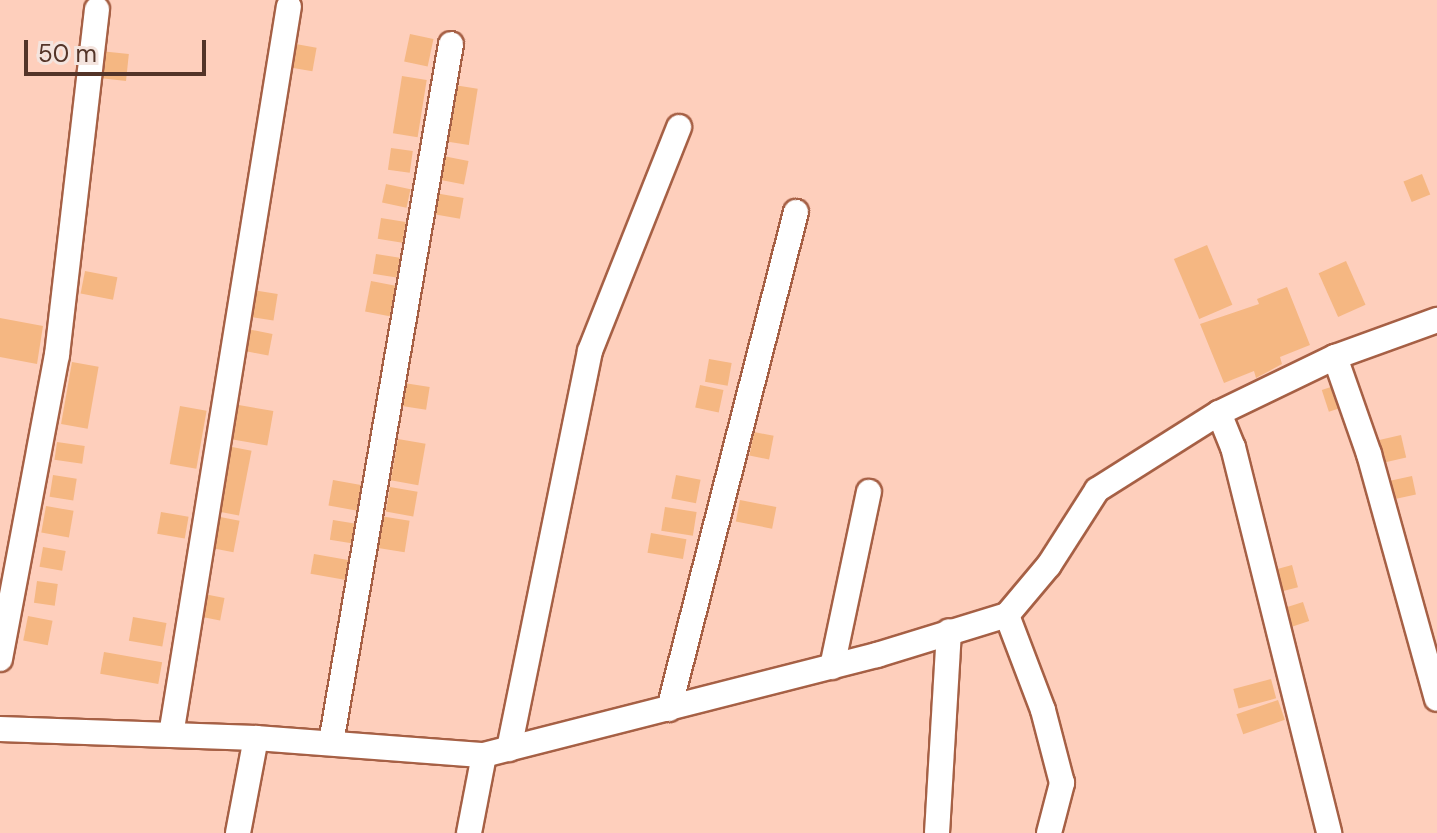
<!DOCTYPE html>
<html>
<head>
<meta charset="utf-8">
<style>
  body { margin:0 }
  #map { position:relative; width:1437px; height:833px; overflow:hidden; background:#fecfbc; font-family:"DM Sans",sans-serif }
  div>[style] { position:absolute }
  .building>* { inset:0; background:#f5b782; transform-origin:0 0 }
  .roads { filter:drop-shadow(2px 0 #a66045) drop-shadow(-2px 0 #a66045) drop-shadow(0 2px #a66045) drop-shadow(0 -2px #a66045) }
  .minor>* { height:24px; margin:-12px; padding:0 12px; transform-origin:12px; border-radius:12px; background:#fff }
  span { translate:-50% -50%; white-space:nowrap; text-align:center; line-height:1.15; -webkit-text-stroke:6px #f4e4de; paint-order:stroke }
  .scale { position:absolute; left:24px; top:40px; width:182px; height:36px; box-sizing:border-box; border:4px solid #533428; border-top:0; padding-left:10px; font-size:24px; line-height:28px; white-space:nowrap; color:#533428; -webkit-text-stroke:6px #f4e4de; paint-order:stroke }
</style>
</head>
<body>
<div id="map">
  <div class="building">
    <i style="left:410px;top:34px;width:24px;height:28px;rotate:12deg"></i>
    <i style="left:290px;top:43px;width:27px;height:24px;rotate:10deg"></i>
    <i style="left:100px;top:51px;width:29px;height:27px;rotate:6deg"></i>
    <i style="left:402px;top:76px;width:25px;height:58px;rotate:9deg"></i>
    <i style="left:454px;top:85px;width:24px;height:57px;rotate:9deg"></i>
    <i style="left:391px;top:148px;width:22px;height:22px;rotate:8deg"></i>
    <i style="left:443px;top:156px;width:26px;height:24px;rotate:11deg"></i>
    <i style="left:1422px;top:174px;width:22px;height:20px;rotate:68deg"></i>
    <i style="left:386px;top:184px;width:25px;height:19px;rotate:12deg"></i>
    <i style="left:435px;top:193px;width:29px;height:21px;rotate:10deg"></i>
    <i style="left:381px;top:218px;width:25px;height:21px;rotate:9deg"></i>
    <i style="left:1207px;top:245px;width:65px;height:36px;rotate:67deg"></i>
    <i style="left:376px;top:254px;width:24px;height:20px;rotate:9deg"></i>
    <i style="left:1346px;top:261px;width:48px;height:30px;rotate:66deg"></i>
    <i style="left:85px;top:271px;width:33px;height:23px;rotate:11deg"></i>
    <i style="left:371px;top:281px;width:25px;height:31px;rotate:11deg"></i>
    <i style="clip-path:polygon(1287px 287px,1310px 345px,1280px 357px,1282px 364px,1256px 378px,1254px 371px,1224px 383px,1200px 324px,1259px 304px,1257px 299px)"></i>
    <i style="left:253px;top:290px;width:25px;height:27px;rotate:9deg"></i>
    <i style="clip-path:polygon(0 318px,43px 326px,37px 364px,0 357px)"></i>
    <i style="left:247px;top:329px;width:26px;height:22px;rotate:11deg"></i>
    <i style="left:709px;top:359px;width:23px;height:23px;rotate:10deg"></i>
    <i style="left:72px;top:362px;width:27px;height:63px;rotate:10deg"></i>
    <i style="left:404px;top:383px;width:26px;height:23px;rotate:9deg"></i>
    <i style="left:700px;top:385px;width:24px;height:23px;rotate:12deg"></i>
    <i style="left:1337px;top:385px;width:23px;height:16px;rotate:72deg"></i>
    <i style="left:233px;top:404px;width:41px;height:35px;rotate:10deg"></i>
    <i style="left:180px;top:406px;width:27px;height:59px;rotate:10deg"></i>
    <i style="left:754px;top:432px;width:20px;height:24px;rotate:11deg"></i>
    <i style="left:1401px;top:435px;width:23px;height:29px;rotate:77deg"></i>
    <i style="left:398px;top:439px;width:28px;height:42px;rotate:10deg"></i>
    <i style="left:57px;top:442px;width:28px;height:18px;rotate:8deg"></i>
    <i style="left:227px;top:446px;width:25px;height:66px;rotate:11deg"></i>
    <i style="left:53px;top:475px;width:24px;height:22px;rotate:9deg"></i>
    <i style="left:676px;top:475px;width:25px;height:24px;rotate:11deg"></i>
    <i style="left:1412px;top:476px;width:19px;height:26px;rotate:78deg"></i>
    <i style="left:333px;top:480px;width:34px;height:26px;rotate:10deg"></i>
    <i style="left:390px;top:487px;width:28px;height:25px;rotate:10deg"></i>
    <i style="left:740px;top:500px;width:37px;height:22px;rotate:11deg"></i>
    <i style="left:46px;top:506px;width:28px;height:27px;rotate:10deg"></i>
    <i style="left:665px;top:507px;width:32px;height:24px;rotate:9deg"></i>
    <i style="left:161px;top:512px;width:28px;height:22px;rotate:10deg"></i>
    <i style="left:215px;top:516px;width:25px;height:32px;rotate:11deg"></i>
    <i style="left:380px;top:516px;width:30px;height:32px;rotate:9deg"></i>
    <i style="left:333px;top:520px;width:25px;height:20px;rotate:9deg"></i>
    <i style="left:651px;top:533px;width:36px;height:20px;rotate:10deg"></i>
    <i style="left:43px;top:547px;width:23px;height:20px;rotate:10deg"></i>
    <i style="left:314px;top:554px;width:36px;height:20px;rotate:10deg"></i>
    <i style="left:1292px;top:565px;width:23px;height:17px;rotate:75deg"></i>
    <i style="left:37px;top:581px;width:21px;height:22px;rotate:8deg"></i>
    <i style="left:199px;top:593px;width:26px;height:23px;rotate:11deg"></i>
    <i style="left:1303px;top:602px;width:20px;height:23px;rotate:72deg"></i>
    <i style="left:28px;top:616px;width:25px;height:25px;rotate:11deg"></i>
    <i style="left:133px;top:617px;width:34px;height:24px;rotate:10deg"></i>
    <i style="left:104px;top:652px;width:59px;height:22px;rotate:10deg"></i>
    <i style="left:1271px;top:679px;width:20px;height:39px;rotate:75deg"></i>
    <i style="left:1278px;top:700px;width:21px;height:44px;rotate:71deg"></i>
  </div>
  <div class="roads">
    <div class="minor">
      <i style="left:1335px;top:357px;width:103px;rotate:70.7deg"></i>
      <i style="left:1369px;top:454px;width:254px;rotate:74.5deg"></i>
      <i style="left:1219px;top:413px;width:37px;rotate:68deg"></i>
      <i style="left:1233px;top:447px;width:398px;rotate:76deg"></i>
      <i style="left:0;top:659px;width:309px;rotate:-79.4deg"></i>
      <i style="left:57px;top:355px;width:348px;rotate:-83.4deg"></i>
      <i style="left:832px;top:667px;width:179px;rotate:-78.1deg"></i>
      <i style="left:669px;top:709px;width:513px;rotate:-75.67deg"></i>
      <i style="left:0;top:729px;width:256px;rotate:2deg"></i>
      <i style="left:256px;top:738px;width:229px;rotate:4.3deg"></i>
      <i style="left:484px;top:755px;width:406px;rotate:-14.3deg"></i>
      <i style="left:877px;top:655px;width:136px;rotate:-17.1deg"></i>
      <i style="left:171px;top:735px;width:738px;rotate:-80.81deg"></i>
      <i style="left:331px;top:743px;width:709px;rotate:-80.26deg"></i>
      <i style="left:509px;top:749px;width:406px;rotate:-78.5deg"></i>
      <i style="left:590px;top:351px;width:241px;rotate:-68.3deg"></i>
      <i style="left:238px;top:833px;width:97px;rotate:-79.3deg"></i>
      <i style="left:469px;top:833px;width:79px;rotate:-79.1deg"></i>
      <i style="left:937px;top:833px;width:202px;rotate:-86.6deg"></i>
      <i style="left:1049px;top:833px;width:52px;rotate:-75.4deg"></i>
      <i style="left:1062px;top:783px;width:75px;rotate:-104.6deg"></i>
      <i style="left:1043px;top:710px;width:102px;rotate:-110.8deg"></i>
      <i style="left:1007px;top:615px;width:65px;rotate:-50deg"></i>
      <i style="left:1049px;top:565px;width:89px;rotate:-57.4deg"></i>
      <i style="left:1097px;top:490px;width:144px;rotate:-32.3deg"></i>
      <i style="left:1219px;top:413px;width:129px;rotate:-25.8deg"></i>
      <i style="left:1335px;top:357px;width:109px;rotate:-19.9deg"></i>
    </div>
  </div>
  <div class="scale">50 m</div>
</div>
</body>
</html>
